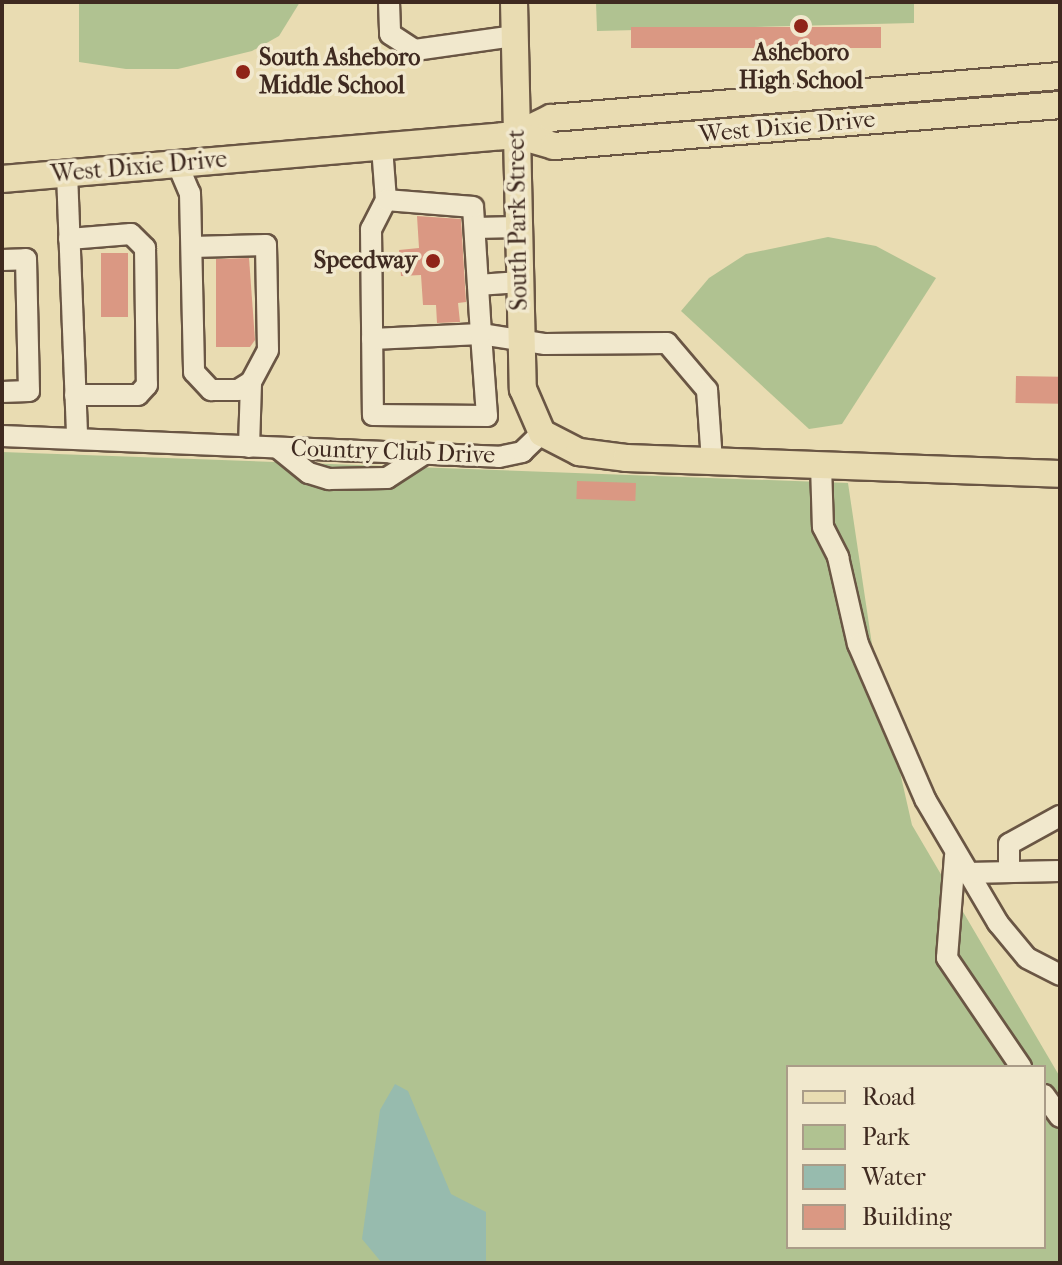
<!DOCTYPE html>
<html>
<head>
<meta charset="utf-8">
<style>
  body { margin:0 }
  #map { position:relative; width:1062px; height:1265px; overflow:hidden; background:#e9dcb2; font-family:"IM FELL French Canon",serif }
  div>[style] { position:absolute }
  .green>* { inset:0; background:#b0c291 }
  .water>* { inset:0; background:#97bbae }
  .building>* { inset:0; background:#da9883; transform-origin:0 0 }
  .roads { filter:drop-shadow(2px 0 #6a5644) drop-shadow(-2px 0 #6a5644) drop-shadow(0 2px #6a5644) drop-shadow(0 -2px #6a5644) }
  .minor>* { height:20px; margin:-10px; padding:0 10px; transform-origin:10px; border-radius:10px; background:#f1e8cd }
  .major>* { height:26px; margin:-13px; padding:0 13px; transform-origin:13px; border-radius:13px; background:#e9dcb2 }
  .dots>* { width:22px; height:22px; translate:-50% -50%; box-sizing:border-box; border:4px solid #f1e8cd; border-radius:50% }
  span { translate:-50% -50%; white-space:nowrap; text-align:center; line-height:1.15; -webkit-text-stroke:7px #f1e8cd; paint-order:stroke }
  .poi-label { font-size:24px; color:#3f2a20; font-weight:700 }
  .left { translate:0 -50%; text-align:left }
  .right { translate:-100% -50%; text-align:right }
  .street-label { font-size:24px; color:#3f2a20 }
  .frame { position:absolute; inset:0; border:4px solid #3f2a20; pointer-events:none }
  .legend { position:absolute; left:786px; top:1065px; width:260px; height:184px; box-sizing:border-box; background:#f1e8cd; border:2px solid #aa9c88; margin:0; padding:10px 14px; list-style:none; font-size:24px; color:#3f2a20 }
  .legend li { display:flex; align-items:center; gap:16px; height:40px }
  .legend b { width:40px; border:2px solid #aa9c88 }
</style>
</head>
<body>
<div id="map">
  <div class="green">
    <i style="clip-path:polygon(79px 2px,300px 2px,279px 36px,252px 51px,178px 69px,126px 69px,79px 62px)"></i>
    <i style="clip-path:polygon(596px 2px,914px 2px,914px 23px,597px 31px)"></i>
    <i style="clip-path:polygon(828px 237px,876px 246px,936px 278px,842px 424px,809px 429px,681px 311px,709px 278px,746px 254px)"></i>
    <i style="clip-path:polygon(evenodd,2px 452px,848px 483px,874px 658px,912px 825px,1060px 1077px,1060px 1263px,2px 1261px,2px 452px,788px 1067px,1044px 1067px,1044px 1247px,788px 1247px,788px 1067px)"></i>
  </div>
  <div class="water">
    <i style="clip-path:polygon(395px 1084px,408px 1091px,451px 1194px,486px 1212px,486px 1263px,382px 1263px,362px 1239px,380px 1110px)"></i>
  </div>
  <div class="building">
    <i style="left:881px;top:27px;width:21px;height:250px;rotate:90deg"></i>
    <i style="clip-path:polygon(417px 216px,461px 219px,466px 302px,458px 303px,460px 322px,437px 323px,436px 305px,423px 305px,421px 275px,401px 276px,399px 250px,419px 248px)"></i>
    <i style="left:101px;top:253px;width:27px;height:64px"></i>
    <i style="clip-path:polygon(249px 258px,255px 340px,250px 347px,216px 347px,216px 259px)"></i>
    <i style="left:1016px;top:376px;width:44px;height:27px;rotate:1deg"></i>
    <i style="left:577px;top:481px;width:59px;height:18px;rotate:2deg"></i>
  </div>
  <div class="roads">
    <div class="minor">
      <i style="left:389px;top:2px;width:32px;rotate:88deg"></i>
      <i style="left:390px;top:34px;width:30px;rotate:33deg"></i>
      <i style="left:415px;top:50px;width:101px;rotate:-8deg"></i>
      <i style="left:382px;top:147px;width:53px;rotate:85.7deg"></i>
      <i style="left:386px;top:200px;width:33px;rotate:117deg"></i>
      <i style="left:371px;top:229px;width:186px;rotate:89.4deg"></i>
      <i style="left:373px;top:415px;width:114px;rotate:0.5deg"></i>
      <i style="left:487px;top:416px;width:82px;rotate:-94.2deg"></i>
      <i style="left:481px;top:334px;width:65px;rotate:8.9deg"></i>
      <i style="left:545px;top:344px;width:122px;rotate:-0.5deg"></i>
      <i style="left:667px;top:343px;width:62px;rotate:49.6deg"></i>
      <i style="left:707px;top:390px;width:71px;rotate:86deg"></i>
      <i style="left:177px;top:163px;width:33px;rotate:67deg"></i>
      <i style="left:190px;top:193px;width:179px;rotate:88.7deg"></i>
      <i style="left:194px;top:372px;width:25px;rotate:47deg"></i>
      <i style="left:211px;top:390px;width:27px"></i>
      <i style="left:238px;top:390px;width:15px;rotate:-32deg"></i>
      <i style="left:251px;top:382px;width:36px;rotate:-62deg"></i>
      <i style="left:268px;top:350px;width:105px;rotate:-91.1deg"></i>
      <i style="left:266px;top:245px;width:74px;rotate:178.5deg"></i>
      <i style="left:67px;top:173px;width:265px;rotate:87.8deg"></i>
      <i style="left:475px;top:228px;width:43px;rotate:-1.3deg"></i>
      <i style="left:69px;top:239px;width:62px;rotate:-4.6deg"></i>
      <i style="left:131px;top:234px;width:20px;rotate:45deg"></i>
      <i style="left:145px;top:248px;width:137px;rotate:89.2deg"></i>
      <i style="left:147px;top:385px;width:13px;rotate:132deg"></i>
      <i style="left:138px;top:395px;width:63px;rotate:180deg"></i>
      <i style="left:2px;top:260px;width:24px;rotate:-2deg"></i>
      <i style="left:26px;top:259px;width:132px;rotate:88.7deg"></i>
      <i style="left:29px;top:391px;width:27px;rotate:178deg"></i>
      <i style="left:478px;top:285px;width:42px;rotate:-4.1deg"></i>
      <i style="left:372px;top:339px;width:109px;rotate:-2.6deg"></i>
      <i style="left:481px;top:334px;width:127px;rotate:-93.6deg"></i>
      <i style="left:473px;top:207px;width:87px;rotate:-175.4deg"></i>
      <i style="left:2px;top:436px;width:497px;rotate:2.4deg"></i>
      <i style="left:499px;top:457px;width:24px;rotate:-12deg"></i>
      <i style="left:522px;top:452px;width:28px;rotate:-44deg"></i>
      <i style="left:249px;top:447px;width:65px;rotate:-88.2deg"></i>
      <i style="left:279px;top:449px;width:38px;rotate:39deg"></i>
      <i style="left:309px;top:473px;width:21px;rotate:17deg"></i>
      <i style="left:329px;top:479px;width:58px;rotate:-1deg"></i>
      <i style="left:387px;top:478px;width:44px;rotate:-33deg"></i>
      <i style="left:821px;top:465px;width:62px;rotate:88.2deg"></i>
      <i style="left:823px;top:527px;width:34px;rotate:63deg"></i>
      <i style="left:838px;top:557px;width:89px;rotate:77.1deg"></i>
      <i style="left:858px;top:644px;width:169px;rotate:66.6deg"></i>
      <i style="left:925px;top:799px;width:144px;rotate:59.5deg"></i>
      <i style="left:998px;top:923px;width:45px;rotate:50.4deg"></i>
      <i style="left:1027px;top:958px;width:37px;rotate:27deg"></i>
      <i style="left:955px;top:856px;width:102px;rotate:94.5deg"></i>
      <i style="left:947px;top:958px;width:132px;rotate:55.8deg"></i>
      <i style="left:1009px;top:872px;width:28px;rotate:-90deg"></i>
      <i style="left:1009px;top:844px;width:58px;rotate:-28.8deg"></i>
      <i style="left:967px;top:873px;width:93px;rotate:-1.2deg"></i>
      <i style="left:1044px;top:1095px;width:27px;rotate:54deg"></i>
    </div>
    <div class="major">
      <i style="left:514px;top:2px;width:387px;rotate:88.7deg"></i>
      <i style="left:523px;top:389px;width:48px;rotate:66.6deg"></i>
      <i style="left:542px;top:433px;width:42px;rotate:27.2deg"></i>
      <i style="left:579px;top:452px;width:47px;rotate:7.3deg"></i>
      <i style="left:626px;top:458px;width:434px;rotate:2.1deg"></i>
      <i style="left:516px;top:135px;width:39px;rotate:-26deg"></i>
      <i style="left:551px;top:118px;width:511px;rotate:-4.72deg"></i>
      <i style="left:2px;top:179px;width:516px;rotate:-4.89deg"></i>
      <i style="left:516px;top:135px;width:40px;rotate:16deg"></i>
      <i style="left:554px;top:146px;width:508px;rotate:-4.63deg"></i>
    </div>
  </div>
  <div class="dots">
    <i style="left:801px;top:26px;background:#8f2418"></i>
    <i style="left:243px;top:72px;background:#8f2418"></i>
    <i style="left:433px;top:261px;background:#8f2418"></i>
  </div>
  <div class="poi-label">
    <span style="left:801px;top:67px">Asheboro<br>High School</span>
    <span class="left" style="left:259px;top:72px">South Asheboro<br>Middle School</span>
    <span class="right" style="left:417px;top:261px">Speedway</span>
  </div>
  <div class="street-label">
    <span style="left:787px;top:127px;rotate:-5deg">West Dixie Drive</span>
    <span style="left:139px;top:167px;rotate:-5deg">West Dixie Drive</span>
    <span style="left:518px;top:220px;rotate:-91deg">South Park Street</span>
    <span style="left:393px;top:452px;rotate:2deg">Country Club Drive</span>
  </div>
  <div class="frame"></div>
  <ul class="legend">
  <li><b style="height:10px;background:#e9dcb2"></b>Road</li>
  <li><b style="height:22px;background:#b0c291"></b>Park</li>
  <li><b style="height:22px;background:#97bbae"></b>Water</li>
  <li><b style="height:22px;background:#da9883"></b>Building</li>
  </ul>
</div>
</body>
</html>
